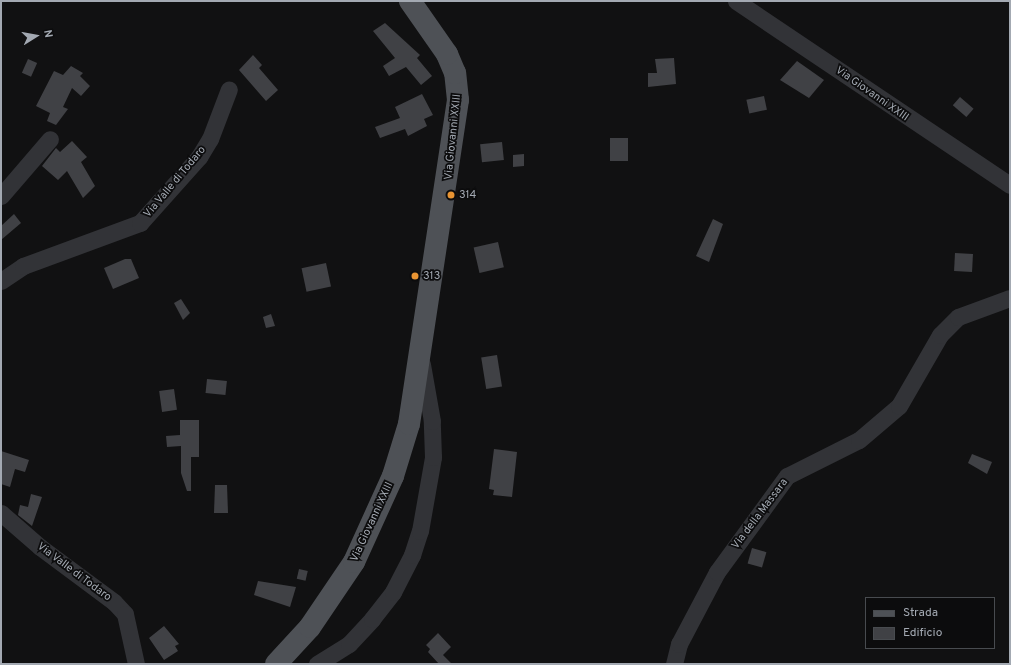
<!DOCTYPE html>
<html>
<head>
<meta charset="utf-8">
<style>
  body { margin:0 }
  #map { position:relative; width:1011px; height:665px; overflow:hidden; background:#111112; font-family:Overpass,sans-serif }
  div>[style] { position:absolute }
  .building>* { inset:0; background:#404145; transform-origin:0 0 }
  .minor>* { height:17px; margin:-8.5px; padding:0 8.5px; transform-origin:8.5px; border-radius:8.5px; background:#323337 }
  .major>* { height:22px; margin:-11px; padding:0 11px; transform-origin:11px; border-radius:11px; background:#4e5156 }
  .dots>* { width:11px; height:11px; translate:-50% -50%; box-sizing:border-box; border:2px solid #0c0c0d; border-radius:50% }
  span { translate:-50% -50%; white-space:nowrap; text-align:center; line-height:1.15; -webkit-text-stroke:3.5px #0c0c0d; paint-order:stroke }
  .street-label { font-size:11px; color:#a3a9b2 }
  .poi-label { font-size:11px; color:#a3a9b2 }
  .left { translate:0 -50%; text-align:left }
  .frame { position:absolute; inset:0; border:2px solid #a3a9b2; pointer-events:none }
  .legend { position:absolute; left:865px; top:597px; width:130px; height:52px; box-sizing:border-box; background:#0c0c0d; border:1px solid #484b4f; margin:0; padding:5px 7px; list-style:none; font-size:12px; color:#a3a9b2 }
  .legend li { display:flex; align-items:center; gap:8px; height:20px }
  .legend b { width:20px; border:1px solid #484b4f }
  .north { position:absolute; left:16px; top:16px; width:40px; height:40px; -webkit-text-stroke:3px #0c0c0d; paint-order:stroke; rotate:79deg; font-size:11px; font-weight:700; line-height:16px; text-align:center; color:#a3a9b2 }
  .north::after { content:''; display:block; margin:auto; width:14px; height:18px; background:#a3a9b2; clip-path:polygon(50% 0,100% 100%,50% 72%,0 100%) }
</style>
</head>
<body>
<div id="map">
  <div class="building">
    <i style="clip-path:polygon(385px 23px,420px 55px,417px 58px,432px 76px,421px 85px,406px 67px,389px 76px,383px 66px,395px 58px,373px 31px)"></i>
    <i style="clip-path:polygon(253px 55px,262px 65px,259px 68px,278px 90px,266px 101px,239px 70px)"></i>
    <i style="clip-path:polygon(674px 58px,676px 84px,648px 87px,648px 73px,657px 73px,655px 59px)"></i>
    <i style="left:28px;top:59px;width:10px;height:15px;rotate:24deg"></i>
    <i style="clip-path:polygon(797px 61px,824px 80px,809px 98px,780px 80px)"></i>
    <i style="clip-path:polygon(71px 66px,83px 73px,80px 76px,90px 86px,81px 96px,72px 88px,63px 107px,68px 109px,56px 125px,47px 121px,50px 113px,36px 106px,54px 71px,63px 75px)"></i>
    <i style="clip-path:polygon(422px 94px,433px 115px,424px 119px,427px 126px,408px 136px,405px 129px,380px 138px,375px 127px,400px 118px,395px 107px)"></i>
    <i style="left:764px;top:96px;width:14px;height:18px;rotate:78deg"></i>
    <i style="left:960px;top:97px;width:18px;height:11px;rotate:41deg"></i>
    <i style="left:610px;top:138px;width:18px;height:23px"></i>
    <i style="clip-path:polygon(72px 141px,87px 157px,81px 162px,95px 186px,83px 198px,67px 171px,58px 180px,42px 166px,56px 148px,60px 152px)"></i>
    <i style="left:502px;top:142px;width:18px;height:22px;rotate:84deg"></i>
    <i style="clip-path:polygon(524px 154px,524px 166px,513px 167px,513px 155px)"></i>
    <i style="clip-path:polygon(14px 214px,21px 223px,1px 240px,1px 226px)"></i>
    <i style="clip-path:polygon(713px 219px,723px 224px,709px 262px,696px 256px)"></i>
    <i style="left:498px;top:242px;width:26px;height:25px;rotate:77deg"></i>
    <i style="left:955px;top:253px;width:18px;height:18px;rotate:3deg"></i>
    <i style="clip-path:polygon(125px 259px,131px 259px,139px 278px,113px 289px,104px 268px)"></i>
    <i style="left:326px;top:263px;width:24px;height:25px;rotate:78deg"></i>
    <i style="clip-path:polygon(181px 299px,190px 313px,183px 320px,174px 303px)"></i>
    <i style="clip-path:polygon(271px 314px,275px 326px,266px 328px,263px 317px)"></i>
    <i style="left:497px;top:355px;width:32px;height:16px;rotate:81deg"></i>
    <i style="left:207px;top:379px;width:20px;height:14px;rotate:6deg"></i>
    <i style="left:174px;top:389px;width:21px;height:15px;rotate:82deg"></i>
    <i style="clip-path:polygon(180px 420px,199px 420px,199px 457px,191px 457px,191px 491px,187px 491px,181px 473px,181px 446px,167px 447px,166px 436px,180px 435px)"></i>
    <i style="clip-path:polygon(494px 449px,517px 452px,512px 497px,493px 495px,494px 490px,489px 489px)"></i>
    <i style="clip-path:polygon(1px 451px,29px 460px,25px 472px,15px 469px,10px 487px,1px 484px)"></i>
    <i style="clip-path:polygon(972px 454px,992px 462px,987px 474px,968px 463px)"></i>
    <i style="clip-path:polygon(215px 485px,227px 485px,228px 513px,214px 513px)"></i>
    <i style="clip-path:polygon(31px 494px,42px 497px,32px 526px,18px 515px,20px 505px,28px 507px)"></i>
    <i style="left:752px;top:548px;width:15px;height:16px;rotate:16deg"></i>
    <i style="left:299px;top:569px;width:9px;height:10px;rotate:13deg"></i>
    <i style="clip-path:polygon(258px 581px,296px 587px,290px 607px,254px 595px)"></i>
    <i style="clip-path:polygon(164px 626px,179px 644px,175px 646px,178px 651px,164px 660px,149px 638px)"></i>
    <i style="clip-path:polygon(438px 633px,451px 647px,443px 655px,452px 664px,439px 664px,428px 652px,430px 649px,426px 645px)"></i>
  </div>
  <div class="minor">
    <i style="left:736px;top:1px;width:330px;rotate:33.9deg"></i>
    <i style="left:1px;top:196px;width:75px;rotate:-49.3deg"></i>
    <i style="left:1px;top:281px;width:27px;rotate:-34deg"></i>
    <i style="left:23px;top:266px;width:125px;rotate:-20.2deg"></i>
    <i style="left:140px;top:223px;width:89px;rotate:-48.2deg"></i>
    <i style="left:199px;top:157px;width:21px;rotate:-59deg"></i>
    <i style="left:210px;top:139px;width:53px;rotate:-69.2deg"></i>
    <i style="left:1px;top:513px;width:52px;rotate:41.1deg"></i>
    <i style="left:40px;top:547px;width:92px;rotate:36.6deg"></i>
    <i style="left:114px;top:602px;width:16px;rotate:47deg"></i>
    <i style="left:125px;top:614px;width:51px;rotate:77.6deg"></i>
    <i style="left:317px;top:664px;width:38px;rotate:-32deg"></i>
    <i style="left:349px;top:644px;width:34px;rotate:-47deg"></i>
    <i style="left:372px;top:619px;width:34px;rotate:-52deg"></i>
    <i style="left:393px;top:592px;width:42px;rotate:-62.8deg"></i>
    <i style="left:412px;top:555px;width:25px;rotate:-72deg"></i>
    <i style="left:420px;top:531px;width:75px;rotate:-80deg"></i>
    <i style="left:433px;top:457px;width:36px;rotate:-92deg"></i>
    <i style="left:432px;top:421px;width:58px;rotate:-100deg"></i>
    <i style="left:674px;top:664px;width:21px;rotate:-76deg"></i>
    <i style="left:679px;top:644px;width:81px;rotate:-62.2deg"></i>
    <i style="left:717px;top:572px;width:119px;rotate:-53.9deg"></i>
    <i style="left:787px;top:476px;width:80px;rotate:-26.6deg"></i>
    <i style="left:859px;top:440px;width:52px;rotate:-40.4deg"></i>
    <i style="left:899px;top:406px;width:82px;rotate:-60deg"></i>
    <i style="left:940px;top:335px;width:25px;rotate:-45deg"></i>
    <i style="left:958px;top:317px;width:55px;rotate:-20.1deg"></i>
  </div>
  <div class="major">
    <i style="left:276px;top:664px;width:50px;rotate:-47.4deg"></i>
    <i style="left:310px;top:627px;width:78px;rotate:-55.9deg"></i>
    <i style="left:354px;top:562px;width:94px;rotate:-65.6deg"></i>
    <i style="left:393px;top:476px;width:54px;rotate:-72.9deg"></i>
    <i style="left:409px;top:424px;width:328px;rotate:-81.4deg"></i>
    <i style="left:458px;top:100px;width:27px;rotate:-96deg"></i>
    <i style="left:455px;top:73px;width:21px;rotate:-113deg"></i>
    <i style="left:447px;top:54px;width:65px;rotate:-124.9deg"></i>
  </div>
  <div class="dots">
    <i style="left:451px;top:195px;background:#e89433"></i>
    <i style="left:415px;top:276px;background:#e89433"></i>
  </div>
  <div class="street-label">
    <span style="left:872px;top:94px;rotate:35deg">Via Giovanni XXIII</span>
    <span style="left:453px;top:137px;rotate:-84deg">Via Giovanni XXIII</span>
    <span style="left:175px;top:182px;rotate:-50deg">Via Valle di Todaro</span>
    <span style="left:760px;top:514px;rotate:-53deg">Via della Massara</span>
    <span style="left:372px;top:522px;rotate:-65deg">Via Giovanni XXIII</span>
    <span style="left:74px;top:572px;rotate:37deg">Via Valle di Todaro</span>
  </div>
  <div class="poi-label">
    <span class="left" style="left:459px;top:195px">314</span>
    <span class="left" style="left:423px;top:276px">313</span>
  </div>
  <div class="frame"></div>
  <ul class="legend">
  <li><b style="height:5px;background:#4e5156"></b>Strada</li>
  <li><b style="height:11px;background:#404145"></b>Edificio</li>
  </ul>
  <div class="north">N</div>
</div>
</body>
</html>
